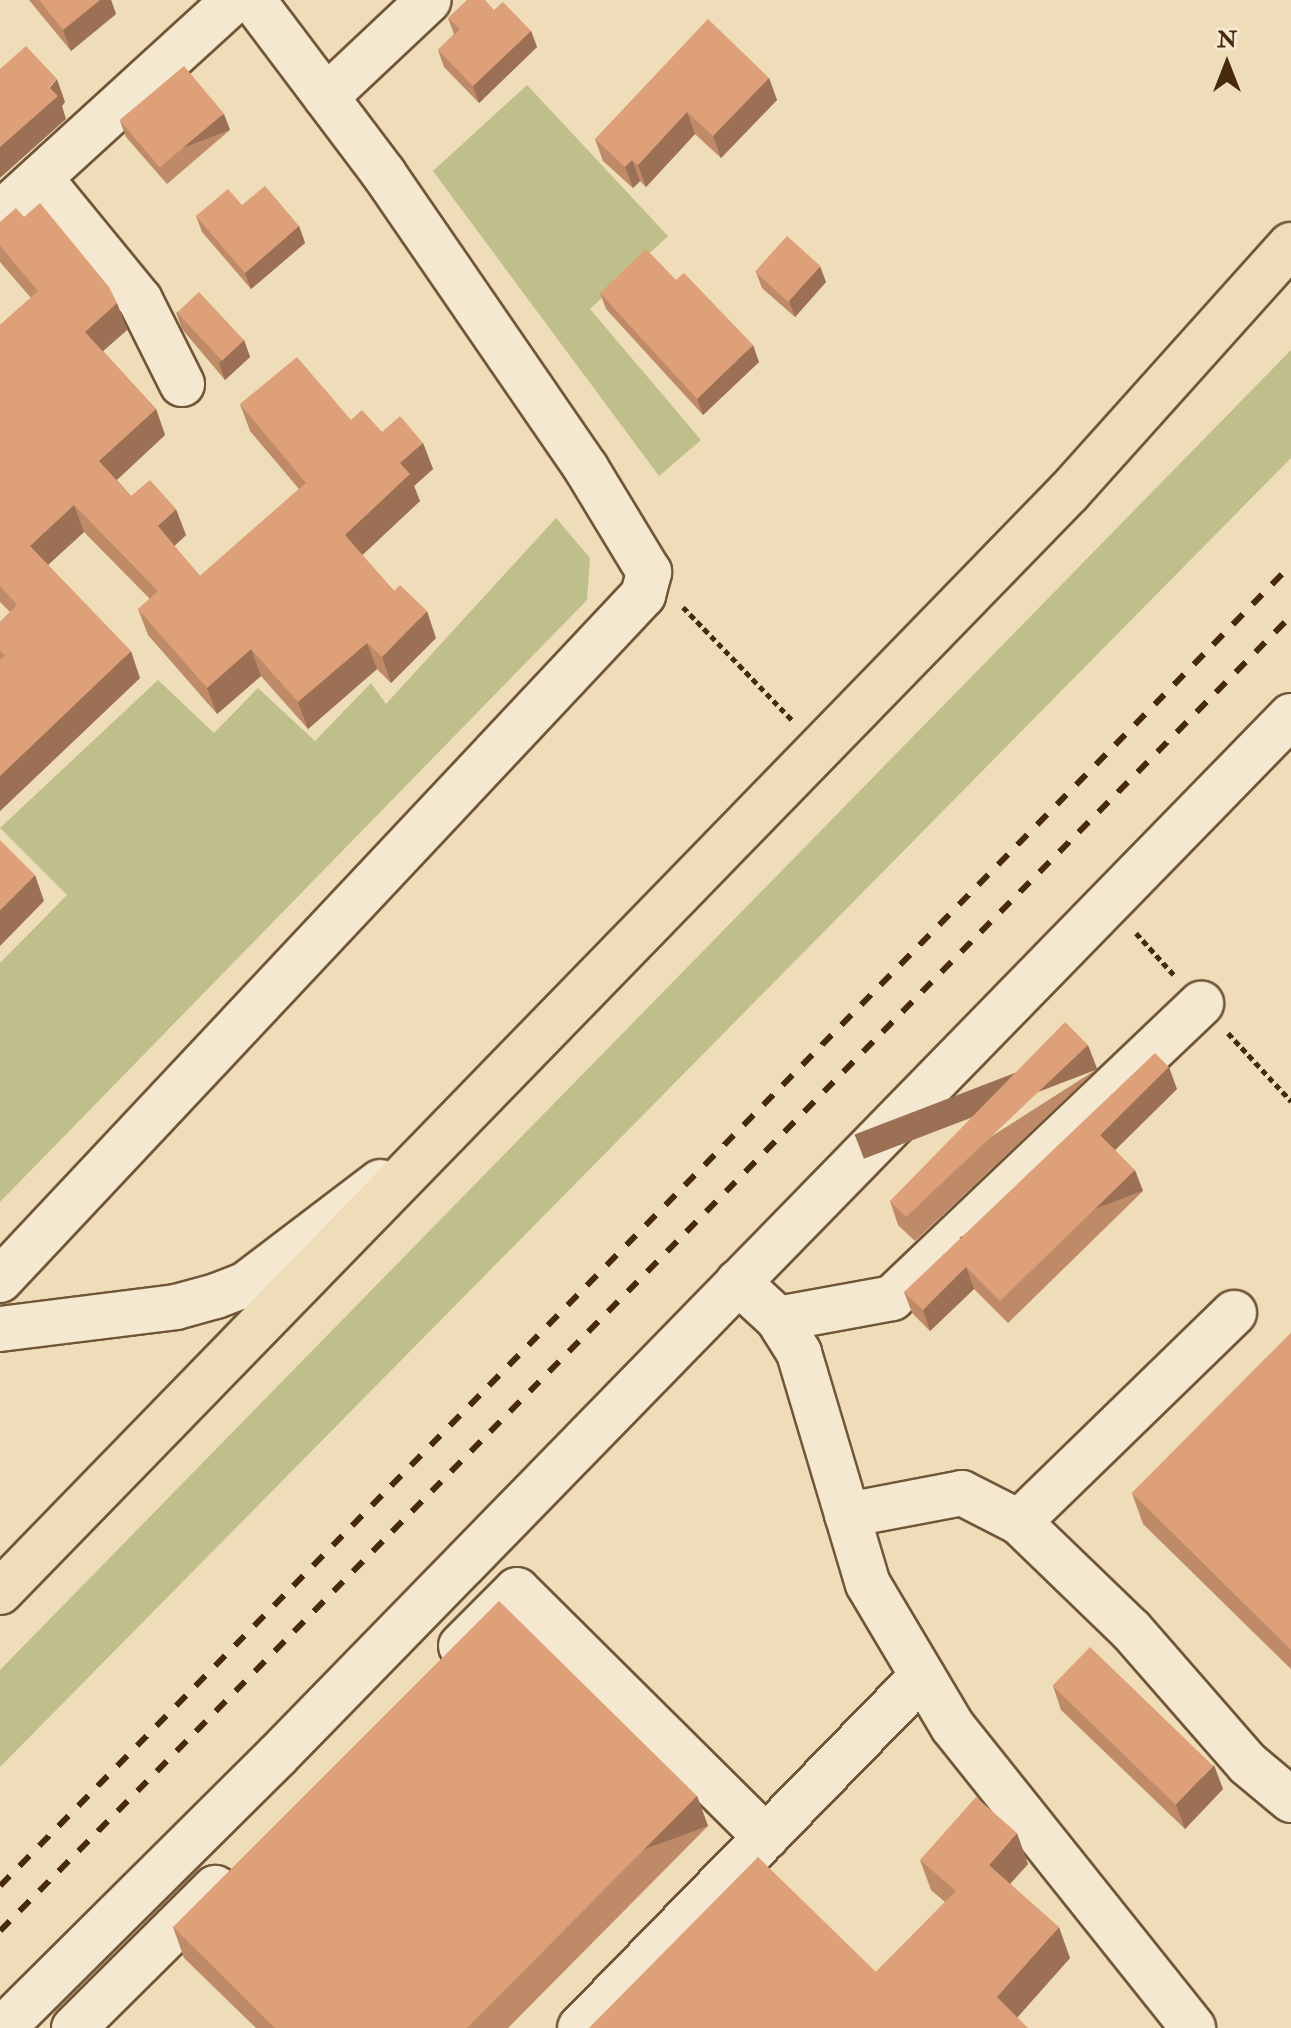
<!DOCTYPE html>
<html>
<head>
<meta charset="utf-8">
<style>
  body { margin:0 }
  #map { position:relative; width:1291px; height:2028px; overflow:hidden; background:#efdcb8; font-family:"IM FELL Double Pica",serif }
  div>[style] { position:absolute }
  .green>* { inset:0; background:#bebf8b }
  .path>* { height:5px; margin-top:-2.5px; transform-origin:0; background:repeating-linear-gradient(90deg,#472a0c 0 6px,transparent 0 10px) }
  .roads { filter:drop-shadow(2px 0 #715637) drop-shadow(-2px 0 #715637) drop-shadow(0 2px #715637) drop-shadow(0 -2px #715637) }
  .minor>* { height:44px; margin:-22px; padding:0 22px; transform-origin:22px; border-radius:22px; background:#f5e8d1 }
  .major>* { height:44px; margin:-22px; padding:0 22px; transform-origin:22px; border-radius:22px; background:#efdcb8 }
  .rail>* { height:6px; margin-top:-3px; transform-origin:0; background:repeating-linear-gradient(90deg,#472a0c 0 14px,transparent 0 28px) }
  .wall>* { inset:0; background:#be8a67 }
  .shaded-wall>* { inset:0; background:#9b7054; transform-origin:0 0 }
  .building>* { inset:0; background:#dda078; transform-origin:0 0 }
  span { translate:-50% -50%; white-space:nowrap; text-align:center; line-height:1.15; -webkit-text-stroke:6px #f5e8d1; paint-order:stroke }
  .north { position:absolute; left:1187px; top:24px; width:80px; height:80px; -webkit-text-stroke:6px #f5e8d1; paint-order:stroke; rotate:0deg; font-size:22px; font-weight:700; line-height:32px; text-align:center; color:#472a0c }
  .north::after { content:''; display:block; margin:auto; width:28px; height:36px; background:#472a0c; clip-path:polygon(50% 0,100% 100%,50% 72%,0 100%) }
</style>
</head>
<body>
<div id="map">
  <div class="green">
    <i style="clip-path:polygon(527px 85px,668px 236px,590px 309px,701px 440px,659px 476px,433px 171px)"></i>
    <i style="clip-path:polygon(1291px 350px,1291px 458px,0 1767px,0 1670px)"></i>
    <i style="clip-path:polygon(556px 518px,590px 558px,587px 600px,0 1202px,0 963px,67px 895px,0 828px,158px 680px,214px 733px,258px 688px,315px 741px,371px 683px,386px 704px)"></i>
  </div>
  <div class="path">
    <i style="left:683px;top:607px;width:158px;rotate:46deg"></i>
    <i style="left:1136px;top:933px;width:58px;rotate:47.8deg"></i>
    <i style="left:1228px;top:1033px;width:93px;rotate:47.2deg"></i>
  </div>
  <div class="roads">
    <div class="minor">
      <i style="left:326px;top:97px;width:141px;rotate:-43.3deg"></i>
      <i style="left:40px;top:178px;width:158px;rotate:50.7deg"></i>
      <i style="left:140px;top:300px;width:94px;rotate:63.4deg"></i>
      <i style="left:0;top:214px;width:317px;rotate:-42.4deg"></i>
      <i style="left:0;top:1280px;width:940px;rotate:-46.81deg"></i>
      <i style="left:643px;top:595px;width:24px;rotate:-75deg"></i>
      <i style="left:649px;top:572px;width:122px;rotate:-121.2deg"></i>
      <i style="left:586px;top:468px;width:357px;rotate:-124.5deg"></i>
      <i style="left:384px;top:174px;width:218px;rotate:-127deg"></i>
      <i style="left:738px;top:1282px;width:54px;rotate:42.8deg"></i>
      <i style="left:778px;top:1319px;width:40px;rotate:58deg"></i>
      <i style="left:799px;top:1353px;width:241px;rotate:73.4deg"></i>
      <i style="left:868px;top:1584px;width:166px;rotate:59.3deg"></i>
      <i style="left:953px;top:1727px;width:385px;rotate:51.4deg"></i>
      <i style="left:778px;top:1319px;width:116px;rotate:-10.4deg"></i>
      <i style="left:892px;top:1298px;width:427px;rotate:-43.6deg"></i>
      <i style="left:0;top:1329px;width:177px;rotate:-7.1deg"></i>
      <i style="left:176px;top:1307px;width:41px;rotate:-15.4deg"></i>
      <i style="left:216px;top:1296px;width:31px;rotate:-21deg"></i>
      <i style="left:245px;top:1285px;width:170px;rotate:-37.3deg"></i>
      <i style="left:847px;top:1515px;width:117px;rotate:-10.8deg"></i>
      <i style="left:962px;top:1493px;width:64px;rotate:27deg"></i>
      <i style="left:1019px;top:1522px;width:156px;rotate:44deg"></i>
      <i style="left:1131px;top:1630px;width:178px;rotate:48.9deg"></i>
      <i style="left:1248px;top:1764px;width:56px;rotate:39.9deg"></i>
      <i style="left:1019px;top:1522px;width:300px;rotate:-44.2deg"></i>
      <i style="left:461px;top:1646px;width:79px;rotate:-45deg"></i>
      <i style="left:517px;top:1590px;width:351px;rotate:44.8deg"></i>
      <i style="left:3px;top:2028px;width:387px;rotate:-44.8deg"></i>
      <i style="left:278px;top:1755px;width:1451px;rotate:-45.73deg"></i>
      <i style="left:74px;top:2028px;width:199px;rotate:-44.8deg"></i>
      <i style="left:580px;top:2028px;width:491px;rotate:-45.8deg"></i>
    </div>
    <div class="major">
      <i style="left:0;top:1592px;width:1534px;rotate:-45.82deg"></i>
      <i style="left:1069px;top:492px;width:332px;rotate:-48.1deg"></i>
    </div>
  </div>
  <div class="rail">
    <i style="left:0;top:1886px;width:1847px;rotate:-45.66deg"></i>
    <i style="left:0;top:1931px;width:1843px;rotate:-45.53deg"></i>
  </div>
  <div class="wall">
    <i style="clip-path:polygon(29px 0,111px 0,116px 14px,71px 51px)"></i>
    <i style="clip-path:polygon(494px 10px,531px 31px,537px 47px,479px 103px,444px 67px,438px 50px,454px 34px,448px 18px)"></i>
    <i style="clip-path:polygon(769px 78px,777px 100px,721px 158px,695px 134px,646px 187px,640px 181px,633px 188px,603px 161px,595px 139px)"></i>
    <i style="clip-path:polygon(120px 121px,230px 130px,167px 184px,126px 137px)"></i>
    <i style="clip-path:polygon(242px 205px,299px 226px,305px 243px,251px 289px,202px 232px,196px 216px)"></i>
    <i style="clip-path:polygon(24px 217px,117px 303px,127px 330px,103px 351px,156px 409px,165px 435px,117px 480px,131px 496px,186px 535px,174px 546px,200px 576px,299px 489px,250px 431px,240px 404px,351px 420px,382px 432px,423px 443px,433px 469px,414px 486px,420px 501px,362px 555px,436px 638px,391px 683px,377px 669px,308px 729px,261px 676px,217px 714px,148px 635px,138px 609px,150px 599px,84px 532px,48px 565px,140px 678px,0 811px,0 622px,10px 612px,0 602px,0 325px,31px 298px,0 262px,0 222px)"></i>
    <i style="clip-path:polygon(756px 272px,826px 282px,795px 317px,762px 288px)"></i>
    <i style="clip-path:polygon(676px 280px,759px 362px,703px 415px,606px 309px,600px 293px)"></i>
    <i style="clip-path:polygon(176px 312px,244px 340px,250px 357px,225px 380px,182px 329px)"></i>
    <i style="clip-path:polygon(1097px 1069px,915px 1241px,898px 1225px,890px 1201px)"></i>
    <i style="clip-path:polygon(1177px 1089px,1115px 1150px,1143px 1191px,1008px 1323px,974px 1289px,930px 1331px,912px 1313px,904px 1292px)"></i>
    <i style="clip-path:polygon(1291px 1333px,1291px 1669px,1143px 1524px,1132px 1493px)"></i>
    <i style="clip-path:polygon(1053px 1686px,1223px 1789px,1185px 1829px,1061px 1710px)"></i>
    <i style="clip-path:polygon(697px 1796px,708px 1826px,508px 2028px,256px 2028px,184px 1958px,173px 1927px)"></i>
    <i style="clip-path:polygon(920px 1860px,1028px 1864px,1010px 1884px,1070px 1958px,1017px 2017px,876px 1972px,945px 1902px,931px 1890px)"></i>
  </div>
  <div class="shaded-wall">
    <i style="clip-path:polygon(100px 0,111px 0,116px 14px,71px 51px,63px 30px)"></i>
    <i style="clip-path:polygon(531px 31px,537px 47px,479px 103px,473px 86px)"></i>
    <i style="clip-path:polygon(769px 78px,777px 100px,721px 158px,713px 136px)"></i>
    <i style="clip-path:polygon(57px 79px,65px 102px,62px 106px,66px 119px,0 178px,0 147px)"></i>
    <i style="clip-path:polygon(687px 112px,695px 134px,646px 187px,638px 165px)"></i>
    <i style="left:224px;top:114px;width:17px;height:83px;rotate:69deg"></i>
    <i style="clip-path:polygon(632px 160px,640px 181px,633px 188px,625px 167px)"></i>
    <i style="clip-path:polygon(299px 226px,305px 243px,251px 289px,245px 273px)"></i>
    <i style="clip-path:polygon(820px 266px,826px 282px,795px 317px,789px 301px)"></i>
    <i style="clip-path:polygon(117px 303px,127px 330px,94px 359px,85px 332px)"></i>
    <i style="clip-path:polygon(244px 340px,250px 357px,225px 380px,219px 363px)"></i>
    <i style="clip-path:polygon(753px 345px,759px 362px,703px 415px,697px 399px)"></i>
    <i style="clip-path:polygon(156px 409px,165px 435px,109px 487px,99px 461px)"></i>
    <i style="clip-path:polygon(423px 443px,433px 469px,414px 486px,420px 501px,355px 562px,345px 535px,400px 463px)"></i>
    <i style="clip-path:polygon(74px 505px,84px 532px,40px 572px,30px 546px)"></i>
    <i style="clip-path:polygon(176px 509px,186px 535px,167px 553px,158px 526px)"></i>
    <i style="clip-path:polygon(427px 611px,436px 638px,391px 683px,382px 657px)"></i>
    <i style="clip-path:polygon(367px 643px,377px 669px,308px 729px,298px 702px)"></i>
    <i style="clip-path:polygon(251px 649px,261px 676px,217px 714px,207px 688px)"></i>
    <i style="clip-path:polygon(131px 651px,140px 678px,0 811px,0 776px)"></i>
    <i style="clip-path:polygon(35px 875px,44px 901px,0 946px,0 910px)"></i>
    <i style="left:1088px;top:1045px;width:26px;height:250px;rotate:69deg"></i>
    <i style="clip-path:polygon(1169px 1067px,1177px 1089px,1108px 1157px,1100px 1135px)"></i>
    <i style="left:1135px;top:1170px;width:22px;height:188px;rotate:69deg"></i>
    <i style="clip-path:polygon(966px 1267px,974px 1289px,930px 1331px,923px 1310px)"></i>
    <i style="clip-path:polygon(1214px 1765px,1223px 1789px,1185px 1829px,1176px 1805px)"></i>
    <i style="left:697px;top:1796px;width:32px;height:327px;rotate:70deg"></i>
    <i style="clip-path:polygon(1017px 1833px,1028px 1864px,1000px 1895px,989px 1865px)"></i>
    <i style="clip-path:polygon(1059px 1927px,1070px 1958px,1008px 2028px,997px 1997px)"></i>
  </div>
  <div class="building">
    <i style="clip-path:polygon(39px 0,100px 0,63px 30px)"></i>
    <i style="clip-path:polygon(467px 0,485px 0,494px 10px,503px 2px,531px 31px,473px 86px,438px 50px,460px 29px,448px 18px)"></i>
    <i style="clip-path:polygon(708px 19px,769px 78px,713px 136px,687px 112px,638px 165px,632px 160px,625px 167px,595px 139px)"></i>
    <i style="clip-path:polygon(26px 46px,57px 79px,49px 87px,58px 96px,0 147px,0 69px)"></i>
    <i style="left:184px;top:66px;width:62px;height:84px;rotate:50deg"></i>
    <i style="clip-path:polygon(265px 186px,299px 226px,245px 273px,196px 216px,228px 189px,242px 205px)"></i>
    <i style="clip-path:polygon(40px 203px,109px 287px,117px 303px,85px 332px,156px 409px,99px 461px,131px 496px,150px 480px,176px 509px,158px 526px,200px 576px,306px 483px,240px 404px,297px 357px,351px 420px,362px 410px,382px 432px,400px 416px,423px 443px,400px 463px,410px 474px,345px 535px,394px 591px,400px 585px,427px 611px,382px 657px,367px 643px,298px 702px,251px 649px,207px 688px,138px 609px,158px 591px,74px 505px,30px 546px,131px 651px,0 776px,0 660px,5px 656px,0 651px,0 622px,17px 605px,0 586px,0 325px,38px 291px,0 246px,0 222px,16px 208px,24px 217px)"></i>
    <i style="left:787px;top:236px;width:45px;height:48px;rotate:42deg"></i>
    <i style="clip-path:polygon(646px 249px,676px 280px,684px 273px,753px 345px,697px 399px,600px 293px)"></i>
    <i style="left:199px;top:292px;width:66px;height:30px;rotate:47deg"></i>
    <i style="clip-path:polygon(0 840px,35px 875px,0 910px)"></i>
    <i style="clip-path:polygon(1065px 1022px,1088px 1045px,906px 1217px,890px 1201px)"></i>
    <i style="clip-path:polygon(1155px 1053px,1169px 1067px,1100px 1135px,1135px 1170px,1000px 1301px,966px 1267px,923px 1310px,904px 1292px)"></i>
    <i style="clip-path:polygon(1291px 1333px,1291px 1650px,1132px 1493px)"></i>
    <i style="clip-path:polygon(499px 1601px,697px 1796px,467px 2028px,275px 2028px,173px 1927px)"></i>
    <i style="left:1090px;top:1647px;width:171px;height:54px;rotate:44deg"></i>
    <i style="clip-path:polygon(976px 1797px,1017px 1833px,989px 1865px,1059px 1927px,997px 1997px,1028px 2028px,589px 2028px,758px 1857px,876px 1972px,956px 1891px,920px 1860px)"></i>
  </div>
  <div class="north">N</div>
</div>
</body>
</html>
